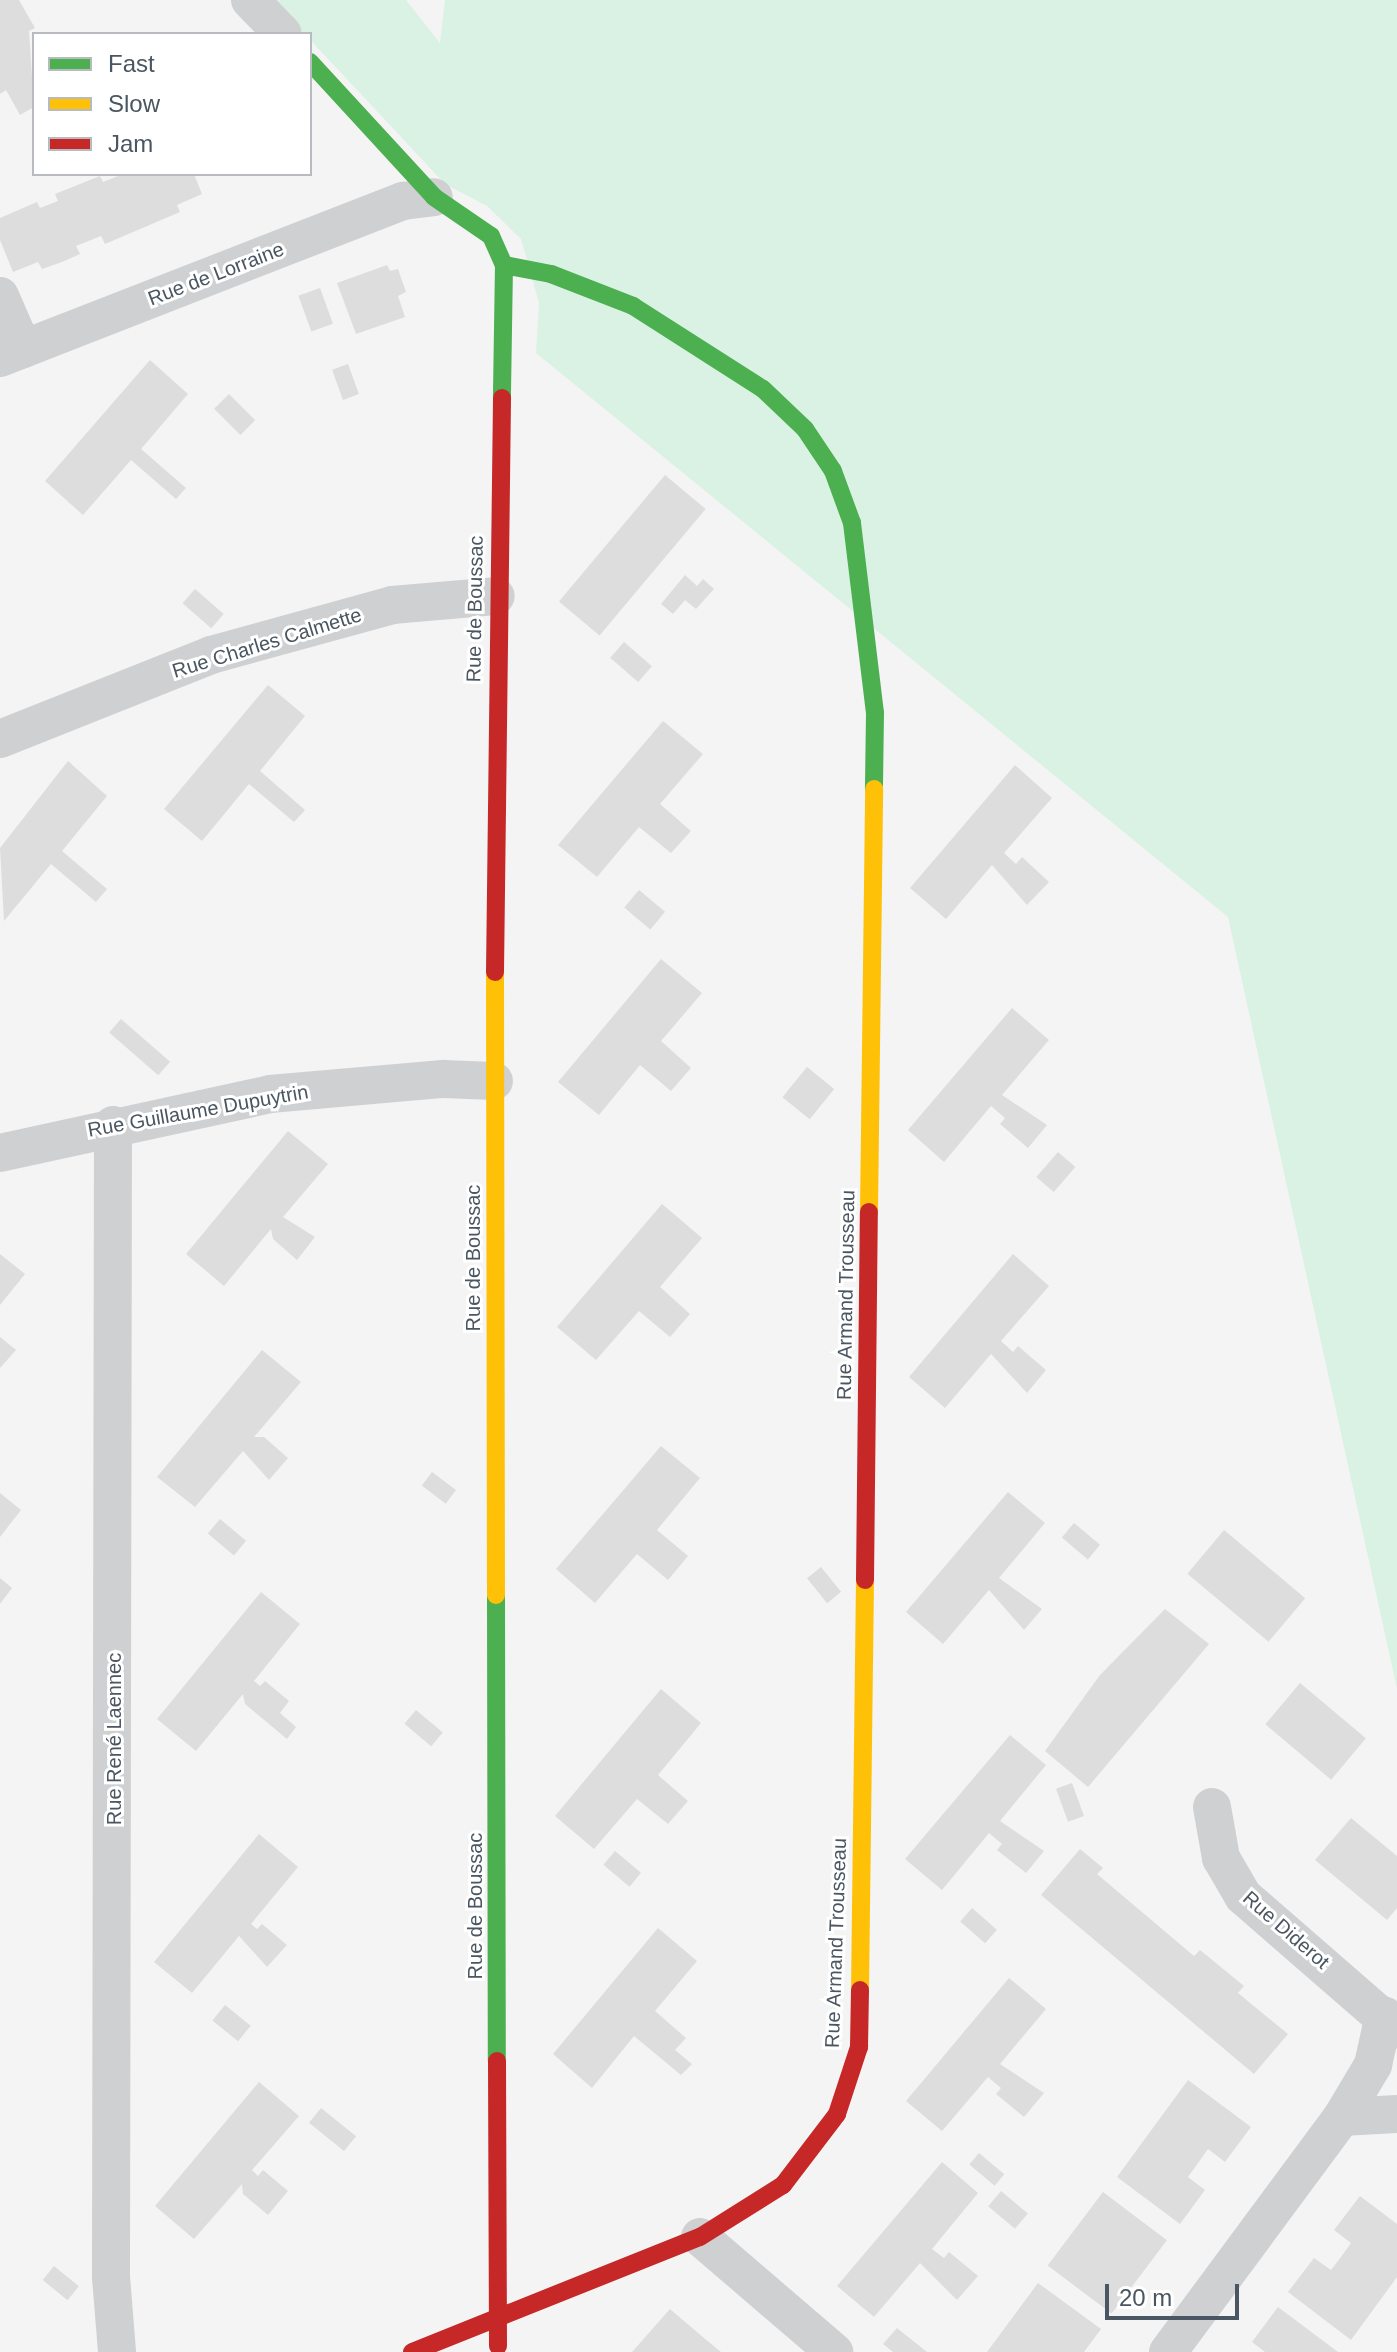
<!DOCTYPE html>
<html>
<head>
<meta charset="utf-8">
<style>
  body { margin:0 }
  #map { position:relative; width:1397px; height:2352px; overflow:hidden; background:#f4f4f4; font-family:Helvetica,sans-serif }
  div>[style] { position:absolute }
  .green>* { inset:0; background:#d9f2e3 }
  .building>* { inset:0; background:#ddddde; transform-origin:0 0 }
  .street>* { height:38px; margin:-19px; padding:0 19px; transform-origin:19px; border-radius:19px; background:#ced0d2 }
  .fast>* { height:18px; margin:-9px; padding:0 9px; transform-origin:9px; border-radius:9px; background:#4caf50 }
  .slow>* { height:18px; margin:-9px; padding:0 9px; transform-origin:9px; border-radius:9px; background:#ffc107 }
  .jam>* { height:18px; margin:-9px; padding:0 9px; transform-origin:9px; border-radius:9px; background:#c62828 }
  span { translate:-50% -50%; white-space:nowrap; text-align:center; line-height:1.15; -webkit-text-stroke:6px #fff; paint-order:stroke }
  .street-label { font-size:20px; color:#4a5661 }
  .legend { position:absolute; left:32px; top:32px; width:280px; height:144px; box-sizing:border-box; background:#fff; border:2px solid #b7bbc0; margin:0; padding:10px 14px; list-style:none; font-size:24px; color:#4a5661 }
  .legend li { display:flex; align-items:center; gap:16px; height:40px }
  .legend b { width:40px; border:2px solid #b7bbc0 }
  .scale { position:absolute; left:1105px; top:2284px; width:134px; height:36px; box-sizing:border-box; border:4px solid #4a5661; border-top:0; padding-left:10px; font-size:24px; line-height:28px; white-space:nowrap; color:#4a5661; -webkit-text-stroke:6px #fff; paint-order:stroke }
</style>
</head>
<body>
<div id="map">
  <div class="green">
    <i style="clip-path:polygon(273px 0,406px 0,440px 43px,445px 0,1397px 0,1397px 1689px,1228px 917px,536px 353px,539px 303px,521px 239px,487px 206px,445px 184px)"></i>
  </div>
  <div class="building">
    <i style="clip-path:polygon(0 0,19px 0,35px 28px,29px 31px,34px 107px,20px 115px,6px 90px,0 94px)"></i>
    <i style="clip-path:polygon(123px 174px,194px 174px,202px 194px,177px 205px,180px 212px,105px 244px,101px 236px,76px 246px,80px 254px,62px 262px,42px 269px,38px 262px,13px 272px,0 240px,0 218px,37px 202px,40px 208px,58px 201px,55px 194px,100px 176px,103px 182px)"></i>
    <i style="clip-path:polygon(387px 265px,390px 271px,398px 269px,406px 292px,398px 296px,405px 317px,356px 334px,337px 283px)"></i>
    <i style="left:320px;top:288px;width:38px;height:23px;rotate:70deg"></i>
    <i style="clip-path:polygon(150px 360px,188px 394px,141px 449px,186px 488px,176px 499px,131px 460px,83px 515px,45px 481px)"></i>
    <i style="left:348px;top:364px;width:32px;height:17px;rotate:70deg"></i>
    <i style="left:229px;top:394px;width:37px;height:21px;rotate:45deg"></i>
    <i style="left:665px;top:475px;width:53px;height:165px;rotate:40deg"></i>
    <i style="clip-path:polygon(685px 575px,697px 586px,703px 579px,714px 589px,696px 609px,685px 600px,673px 614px,661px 604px)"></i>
    <i style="left:195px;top:589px;width:38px;height:19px;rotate:41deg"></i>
    <i style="left:624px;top:642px;width:37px;height:21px;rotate:41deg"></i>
    <i style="clip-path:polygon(268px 685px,305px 716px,260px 771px,305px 810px,294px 822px,249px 784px,202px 841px,164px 809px)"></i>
    <i style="clip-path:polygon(663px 721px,703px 754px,660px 804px,691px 831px,671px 853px,639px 827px,597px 877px,558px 845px)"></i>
    <i style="clip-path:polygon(68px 761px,107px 796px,62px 851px,107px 889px,96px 902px,51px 864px,4px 921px,0 848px)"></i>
    <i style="clip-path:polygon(1015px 765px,1052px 798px,1004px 853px,1016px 864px,1022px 857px,1049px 882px,1027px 905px,992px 865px,946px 919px,910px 888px)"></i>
    <i style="left:639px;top:890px;width:34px;height:23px;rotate:40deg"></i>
    <i style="clip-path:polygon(661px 959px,702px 993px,661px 1041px,691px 1068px,671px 1091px,640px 1065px,599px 1115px,558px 1082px)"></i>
    <i style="clip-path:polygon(1012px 1008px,1049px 1040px,1002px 1095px,1047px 1125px,1028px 1148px,1000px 1124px,1005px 1118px,991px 1106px,944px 1162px,908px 1130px)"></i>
    <i style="left:121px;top:1019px;width:65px;height:18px;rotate:41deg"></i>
    <i style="left:807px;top:1067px;width:35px;height:39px;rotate:39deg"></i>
    <i style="clip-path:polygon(288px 1131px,328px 1164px,283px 1217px,315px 1237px,297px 1260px,273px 1239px,271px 1229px,224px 1286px,186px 1254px)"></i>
    <i style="left:1058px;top:1152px;width:23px;height:33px;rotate:41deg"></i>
    <i style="clip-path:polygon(662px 1204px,702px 1238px,660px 1287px,690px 1314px,670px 1337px,639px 1311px,596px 1360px,557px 1327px)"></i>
    <i style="clip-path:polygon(0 1254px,25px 1274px,0 1305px)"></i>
    <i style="clip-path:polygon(1013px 1254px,1049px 1286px,1001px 1341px,1013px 1352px,1018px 1346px,1046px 1370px,1027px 1393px,991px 1354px,945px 1408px,909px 1377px)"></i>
    <i style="clip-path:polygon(0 1337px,16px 1350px,0 1368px)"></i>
    <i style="clip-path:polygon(262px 1350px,301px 1382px,254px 1437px,264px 1437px,288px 1458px,269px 1480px,243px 1451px,195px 1507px,157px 1477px)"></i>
    <i style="clip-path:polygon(661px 1446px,700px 1478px,657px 1530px,688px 1556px,668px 1580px,637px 1554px,595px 1603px,556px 1569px)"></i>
    <i style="left:432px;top:1472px;width:30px;height:17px;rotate:37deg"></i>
    <i style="clip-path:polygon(1008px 1492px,1045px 1523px,999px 1578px,1042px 1609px,1024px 1630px,989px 1590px,943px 1644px,906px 1612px)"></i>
    <i style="clip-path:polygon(0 1493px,21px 1510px,0 1537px)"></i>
    <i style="left:220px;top:1519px;width:34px;height:19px;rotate:40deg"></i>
    <i style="left:1074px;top:1523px;width:34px;height:19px;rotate:40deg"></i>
    <i style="left:1224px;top:1530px;width:106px;height:57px;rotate:40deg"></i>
    <i style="left:821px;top:1567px;width:32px;height:18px;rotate:51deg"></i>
    <i style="clip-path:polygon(0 1578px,12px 1588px,0 1604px)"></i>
    <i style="clip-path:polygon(261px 1592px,300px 1624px,254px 1681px,260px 1686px,265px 1681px,289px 1701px,280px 1713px,296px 1727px,287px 1739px,245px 1704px,243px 1694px,196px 1751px,157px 1719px)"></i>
    <i style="clip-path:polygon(1165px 1609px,1209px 1644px,1088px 1787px,1045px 1751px,1100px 1675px)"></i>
    <i style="left:1300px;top:1683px;width:86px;height:54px;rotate:40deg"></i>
    <i style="clip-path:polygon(661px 1689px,701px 1723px,658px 1775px,688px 1801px,668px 1824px,637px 1799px,594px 1849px,555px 1816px)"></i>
    <i style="left:416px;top:1710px;width:35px;height:18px;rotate:40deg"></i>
    <i style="clip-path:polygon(1010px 1735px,1046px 1765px,1000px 1821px,1044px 1851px,1026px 1873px,997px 1850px,1002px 1844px,989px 1833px,942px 1890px,905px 1859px)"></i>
    <i style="left:1072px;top:1783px;width:35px;height:17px;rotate:70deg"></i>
    <i style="clip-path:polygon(1351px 1818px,1397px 1856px,1397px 1908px,1387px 1920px,1315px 1860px)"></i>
    <i style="clip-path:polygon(259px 1834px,298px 1867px,251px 1924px,257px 1929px,262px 1924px,287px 1945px,267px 1967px,239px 1936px,192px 1993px,154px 1962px)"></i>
    <i style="clip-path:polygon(1080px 1849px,1103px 1868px,1097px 1874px,1194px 1956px,1200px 1950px,1244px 1986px,1238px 1993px,1288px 2034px,1254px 2074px,1041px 1895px)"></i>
    <i style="left:615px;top:1851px;width:34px;height:18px;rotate:40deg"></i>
    <i style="left:972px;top:1908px;width:33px;height:18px;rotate:41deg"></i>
    <i style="clip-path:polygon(658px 1928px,697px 1961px,655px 2011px,686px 2038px,675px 2050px,692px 2064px,681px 2075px,634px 2036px,592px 2088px,553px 2054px)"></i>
    <i style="clip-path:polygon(1009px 1978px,1046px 2009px,1000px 2064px,1044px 2093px,1024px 2117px,996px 2094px,1001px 2088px,988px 2077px,942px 2131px,906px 2101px)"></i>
    <i style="left:225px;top:2005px;width:33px;height:20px;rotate:39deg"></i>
    <i style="clip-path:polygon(1188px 2080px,1251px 2127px,1225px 2162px,1208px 2149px,1188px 2177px,1205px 2190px,1180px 2224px,1117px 2177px)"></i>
    <i style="clip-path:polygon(259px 2082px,299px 2116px,252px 2170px,258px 2176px,263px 2170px,288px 2191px,268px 2215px,243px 2194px,242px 2184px,194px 2239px,155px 2206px)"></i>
    <i style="left:321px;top:2108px;width:45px;height:19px;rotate:39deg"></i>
    <i style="left:979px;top:2153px;width:33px;height:15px;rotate:40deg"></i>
    <i style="clip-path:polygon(942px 2162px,978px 2193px,932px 2249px,944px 2258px,949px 2252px,978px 2276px,957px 2300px,920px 2263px,874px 2317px,837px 2286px)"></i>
    <i style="left:1001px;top:2191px;width:35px;height:20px;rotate:40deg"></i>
    <i style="left:1103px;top:2192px;width:80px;height:92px;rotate:37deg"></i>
    <i style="clip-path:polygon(1360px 2196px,1397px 2224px,1397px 2277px,1351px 2340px,1288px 2292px,1314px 2258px,1331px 2270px,1341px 2257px,1351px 2243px,1334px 2230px)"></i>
    <i style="left:54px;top:2266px;width:32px;height:18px;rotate:39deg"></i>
    <i style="clip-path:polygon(1038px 2283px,1101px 2329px,1084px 2352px,987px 2352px)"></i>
    <i style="clip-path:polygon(1278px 2307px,1338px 2352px,1265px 2352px,1252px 2342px)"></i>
    <i style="clip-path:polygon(670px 2309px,704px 2338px,721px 2352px,632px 2352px)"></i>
    <i style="clip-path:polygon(897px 2328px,927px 2352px,893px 2352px,883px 2344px)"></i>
  </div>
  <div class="street">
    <i style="left:250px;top:0;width:47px;rotate:45.9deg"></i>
    <i style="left:0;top:296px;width:58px;rotate:66.5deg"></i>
    <i style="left:0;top:358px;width:433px;rotate:-21.3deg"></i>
    <i style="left:403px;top:201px;width:31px;rotate:-7deg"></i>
    <i style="left:0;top:739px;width:227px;rotate:-21.7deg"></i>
    <i style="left:211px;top:655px;width:188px;rotate:-15.4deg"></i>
    <i style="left:392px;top:605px;width:104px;rotate:-4.9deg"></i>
    <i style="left:113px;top:1125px;width:1152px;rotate:90.1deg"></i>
    <i style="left:111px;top:2277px;width:75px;rotate:85.4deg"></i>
    <i style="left:0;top:1153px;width:276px;rotate:-12.3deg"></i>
    <i style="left:270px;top:1094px;width:174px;rotate:-5deg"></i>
    <i style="left:443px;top:1079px;width:51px;rotate:2.2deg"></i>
    <i style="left:1212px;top:1807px;width:52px;rotate:80deg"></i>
    <i style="left:1221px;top:1858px;width:44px;rotate:59.9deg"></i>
    <i style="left:1243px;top:1896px;width:204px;rotate:41deg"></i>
    <i style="left:1342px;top:2117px;width:55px;rotate:-3.1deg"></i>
    <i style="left:700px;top:2237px;width:177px;rotate:40.6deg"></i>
    <i style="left:1168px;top:2352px;width:292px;rotate:-53.5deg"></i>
    <i style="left:1342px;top:2117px;width:61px;rotate:-59.2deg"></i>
    <i style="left:1373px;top:2065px;width:51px;rotate:-77.6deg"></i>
  </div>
  <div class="fast">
    <i style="left:310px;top:62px;width:183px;rotate:47.4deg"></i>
    <i style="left:434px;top:197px;width:69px;rotate:34.4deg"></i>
    <i style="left:491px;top:236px;width:32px;rotate:66deg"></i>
    <i style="left:504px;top:265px;width:133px;rotate:90.9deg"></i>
    <i style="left:504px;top:265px;width:48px;rotate:10.8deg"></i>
    <i style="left:551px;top:274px;width:88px;rotate:21.3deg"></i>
    <i style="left:633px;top:306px;width:154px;rotate:32.6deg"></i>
    <i style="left:763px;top:389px;width:58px;rotate:43.6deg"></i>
    <i style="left:805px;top:429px;width:50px;rotate:56.3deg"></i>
    <i style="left:833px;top:471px;width:55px;rotate:69.9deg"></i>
    <i style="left:852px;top:523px;width:191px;rotate:83.1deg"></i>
    <i style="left:875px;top:713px;width:76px;rotate:90.8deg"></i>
    <i style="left:496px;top:1595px;width:466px;rotate:89.9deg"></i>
  </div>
  <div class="slow">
    <i style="left:495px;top:972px;width:623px;rotate:89.91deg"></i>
    <i style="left:869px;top:1212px;width:423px;rotate:-89.3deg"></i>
    <i style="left:860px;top:1990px;width:410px;rotate:-89.3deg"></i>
  </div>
  <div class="jam">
    <i style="left:495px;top:972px;width:574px;rotate:-89.3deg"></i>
    <i style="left:865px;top:1580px;width:368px;rotate:-89.4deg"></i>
    <i style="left:497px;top:2061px;width:285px;rotate:89.8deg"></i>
    <i style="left:412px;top:2352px;width:310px;rotate:-21.8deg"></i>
    <i style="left:700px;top:2237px;width:98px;rotate:-32.1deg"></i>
    <i style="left:783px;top:2185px;width:89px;rotate:-52.7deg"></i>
    <i style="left:837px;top:2114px;width:71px;rotate:-71.8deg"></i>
    <i style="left:859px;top:2047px;width:57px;rotate:-89deg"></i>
  </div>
  <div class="street-label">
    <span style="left:216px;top:274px;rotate:-21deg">Rue de Lorraine</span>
    <span style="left:475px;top:609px;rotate:-89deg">Rue de Boussac</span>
    <span style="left:267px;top:643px;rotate:-17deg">Rue Charles Calmette</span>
    <span style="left:198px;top:1111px;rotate:-10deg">Rue Guillaume Dupuytrin</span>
    <span style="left:473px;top:1258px;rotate:-90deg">Rue de Boussac</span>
    <span style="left:846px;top:1295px;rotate:-89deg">Rue Armand Trousseau</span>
    <span style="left:114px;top:1739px;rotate:-90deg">Rue René Laennec</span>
    <span style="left:475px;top:1906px;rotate:-90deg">Rue de Boussac</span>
    <span style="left:1286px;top:1930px;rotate:41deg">Rue Diderot</span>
    <span style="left:836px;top:1943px;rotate:-88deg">Rue Armand Trousseau</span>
  </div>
  <ul class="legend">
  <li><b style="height:10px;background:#4caf50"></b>Fast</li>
  <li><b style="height:10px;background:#ffc107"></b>Slow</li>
  <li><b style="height:10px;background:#c62828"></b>Jam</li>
  </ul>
  <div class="scale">20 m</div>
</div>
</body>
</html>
